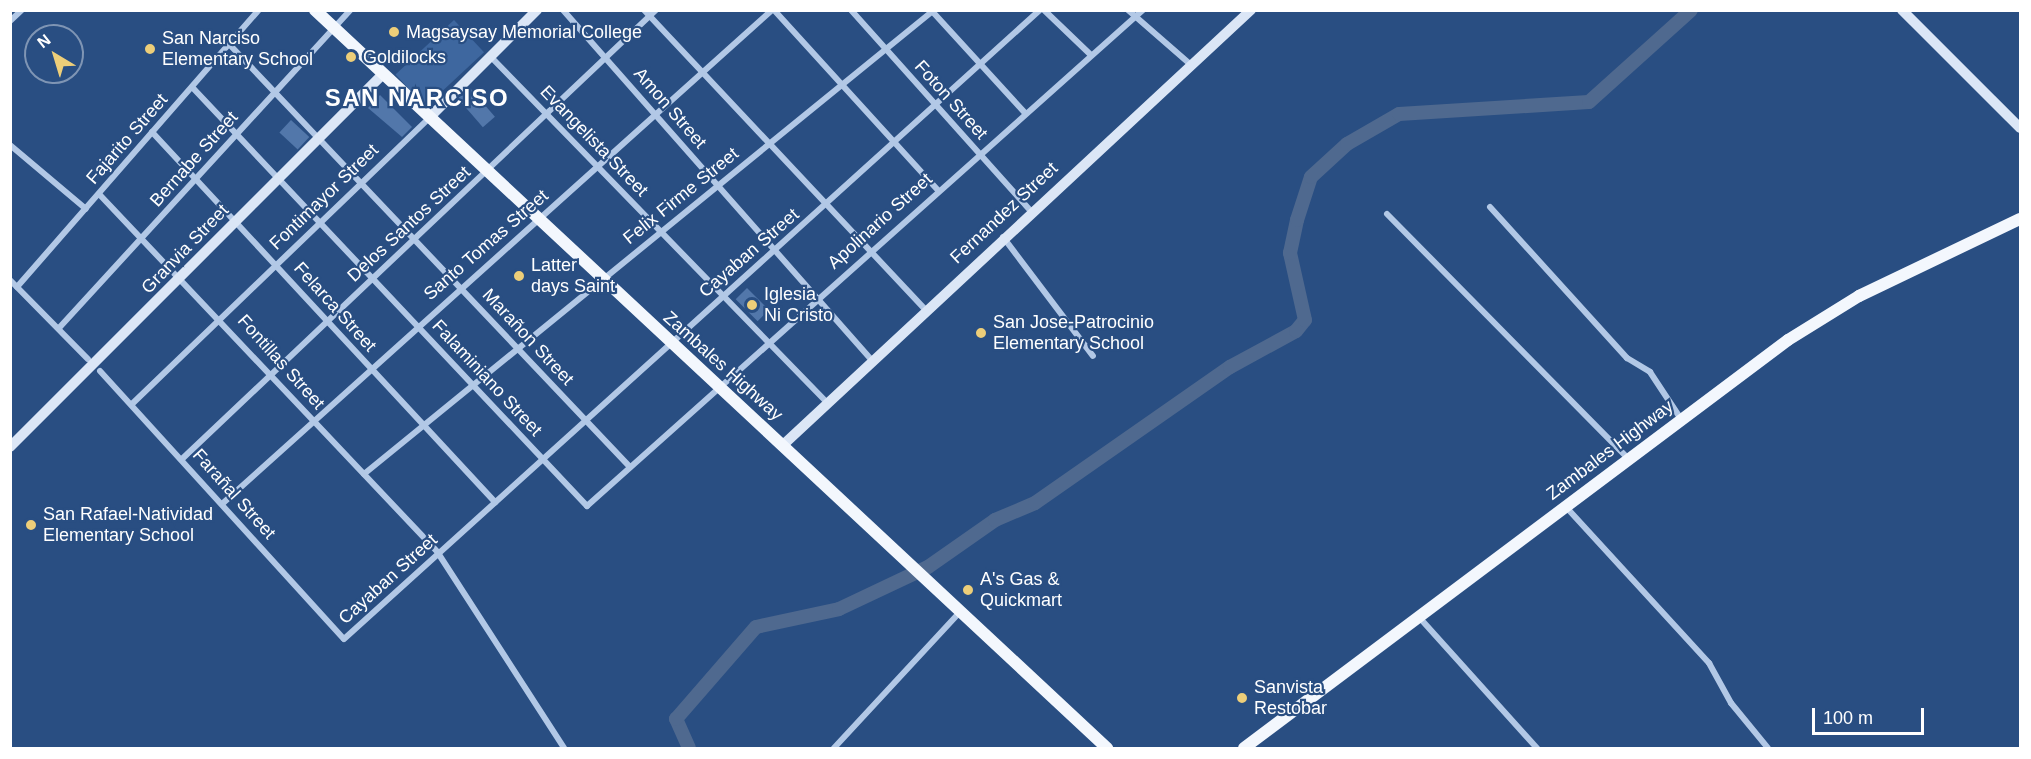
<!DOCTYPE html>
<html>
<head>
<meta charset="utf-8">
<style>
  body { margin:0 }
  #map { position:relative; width:2031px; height:759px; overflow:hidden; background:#294e82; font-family:Arial,sans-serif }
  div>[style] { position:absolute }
  .green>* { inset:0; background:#3e679f; transform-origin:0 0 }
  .river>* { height:14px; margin:-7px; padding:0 7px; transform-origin:7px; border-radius:7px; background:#4f698f }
  .building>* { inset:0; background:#5277aa; transform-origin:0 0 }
  .street>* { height:6px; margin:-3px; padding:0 3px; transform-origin:3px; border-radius:3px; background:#b2c8e6 }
  .secondary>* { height:10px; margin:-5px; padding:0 5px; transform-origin:5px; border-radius:5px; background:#dbe6f6 }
  .primary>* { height:12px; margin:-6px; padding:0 6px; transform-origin:6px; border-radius:6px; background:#f3f7fd }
  .dots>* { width:16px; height:16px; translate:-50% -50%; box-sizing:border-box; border:3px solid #294e82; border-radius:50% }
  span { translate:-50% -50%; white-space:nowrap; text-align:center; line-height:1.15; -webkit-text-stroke:4.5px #294e82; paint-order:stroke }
  .poi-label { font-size:18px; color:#fff }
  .left { translate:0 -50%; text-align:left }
  .street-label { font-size:18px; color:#fff }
  .district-label { font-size:24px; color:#fff; font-weight:700; letter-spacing:1.5px }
  .frame { position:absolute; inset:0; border:12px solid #fff; pointer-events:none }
  .north { position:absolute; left:24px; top:24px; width:60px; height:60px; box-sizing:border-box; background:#294e82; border:2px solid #7f95b4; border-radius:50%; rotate:322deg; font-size:16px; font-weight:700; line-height:24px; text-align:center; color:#fff }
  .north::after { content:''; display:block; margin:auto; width:21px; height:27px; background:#edce79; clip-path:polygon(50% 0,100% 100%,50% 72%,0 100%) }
  .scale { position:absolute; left:1812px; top:708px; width:112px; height:27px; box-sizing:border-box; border:3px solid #fff; border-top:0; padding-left:8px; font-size:18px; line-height:21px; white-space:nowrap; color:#fff; -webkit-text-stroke:4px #294e82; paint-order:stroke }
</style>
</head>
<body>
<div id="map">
  <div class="green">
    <i style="left:454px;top:20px;width:44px;height:80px;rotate:47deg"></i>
  </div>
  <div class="river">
    <i style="left:689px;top:748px;width:32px;rotate:-114deg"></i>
    <i style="left:676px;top:719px;width:122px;rotate:-49deg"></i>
    <i style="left:756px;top:627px;width:85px;rotate:-12.2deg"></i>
    <i style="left:839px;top:609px;width:98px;rotate:-25.3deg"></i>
    <i style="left:928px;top:567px;width:82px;rotate:-35deg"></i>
    <i style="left:995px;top:520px;width:43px;rotate:-23deg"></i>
    <i style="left:1035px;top:503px;width:238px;rotate:-34.9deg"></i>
    <i style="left:1230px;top:367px;width:75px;rotate:-28.6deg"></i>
    <i style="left:1296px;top:331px;width:14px;rotate:-51deg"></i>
    <i style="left:1305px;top:320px;width:69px;rotate:-102.6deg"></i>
    <i style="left:1290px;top:253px;width:34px;rotate:-78deg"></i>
    <i style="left:1297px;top:220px;width:45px;rotate:-72deg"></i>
    <i style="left:1311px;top:177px;width:49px;rotate:-42.5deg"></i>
    <i style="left:1347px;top:144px;width:60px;rotate:-30deg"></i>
    <i style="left:1399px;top:114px;width:190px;rotate:-3.6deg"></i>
    <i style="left:1589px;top:102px;width:137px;rotate:-42deg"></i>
  </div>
  <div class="building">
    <i style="left:470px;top:88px;width:38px;height:16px;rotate:49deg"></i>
    <i style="clip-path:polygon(380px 95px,412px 127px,402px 137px,368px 108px)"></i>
    <i style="left:291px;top:120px;width:25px;height:17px;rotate:43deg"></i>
    <i style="left:747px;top:288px;width:31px;height:16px;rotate:45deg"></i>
  </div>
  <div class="street">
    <i style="left:563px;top:10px;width:467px;rotate:48.6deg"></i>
    <i style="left:644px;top:10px;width:412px;rotate:46.8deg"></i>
    <i style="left:774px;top:10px;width:244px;rotate:47.7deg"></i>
    <i style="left:851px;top:10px;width:268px;rotate:48.2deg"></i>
    <i style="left:931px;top:10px;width:139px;rotate:47.6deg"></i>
    <i style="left:1044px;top:10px;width:65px;rotate:43.8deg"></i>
    <i style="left:1128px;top:10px;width:81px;rotate:41deg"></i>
    <i style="left:10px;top:21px;width:16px;rotate:-43deg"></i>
    <i style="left:229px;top:44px;width:583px;rotate:46.53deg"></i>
    <i style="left:490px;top:56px;width:483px;rotate:45.8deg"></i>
    <i style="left:192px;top:87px;width:576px;rotate:46.69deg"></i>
    <i style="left:587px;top:506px;width:745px;rotate:-41.74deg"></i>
    <i style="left:152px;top:132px;width:505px;rotate:47.17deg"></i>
    <i style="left:10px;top:145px;width:99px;rotate:40.1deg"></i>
    <i style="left:99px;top:194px;width:494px;rotate:46.6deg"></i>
    <i style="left:438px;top:553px;width:232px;rotate:57.1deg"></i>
    <i style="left:1490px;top:207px;width:204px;rotate:47.8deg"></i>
    <i style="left:1627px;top:358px;width:27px;rotate:31deg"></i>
    <i style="left:1650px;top:372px;width:56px;rotate:56.6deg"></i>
    <i style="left:1387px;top:214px;width:344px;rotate:45.4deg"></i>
    <i style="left:1003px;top:237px;width:149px;rotate:52.9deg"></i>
    <i style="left:10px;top:280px;width:111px;rotate:45.4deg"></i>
    <i style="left:17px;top:287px;width:368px;rotate:-48.9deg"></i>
    <i style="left:59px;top:328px;width:431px;rotate:-47.5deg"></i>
    <i style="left:100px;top:371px;width:362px;rotate:47.7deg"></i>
    <i style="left:344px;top:639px;width:938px;rotate:-42.11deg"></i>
    <i style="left:132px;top:404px;width:412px;rotate:-43.9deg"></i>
    <i style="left:182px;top:459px;width:653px;rotate:-43.45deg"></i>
    <i style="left:364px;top:474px;width:735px;rotate:-39.15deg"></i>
    <i style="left:222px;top:504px;width:739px;rotate:-41.93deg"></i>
    <i style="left:1566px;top:507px;width:212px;rotate:47.5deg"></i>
    <i style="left:1709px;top:663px;width:46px;rotate:61.2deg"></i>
    <i style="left:1731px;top:703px;width:58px;rotate:50.6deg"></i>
    <i style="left:1418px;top:616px;width:178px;rotate:48deg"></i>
    <i style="left:834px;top:748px;width:185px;rotate:-47.2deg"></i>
  </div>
  <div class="secondary">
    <i style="left:1902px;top:10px;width:167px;rotate:45deg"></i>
    <i style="left:429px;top:118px;width:153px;rotate:-45deg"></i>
    <i style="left:783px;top:445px;width:639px;rotate:-42.91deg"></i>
    <i style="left:10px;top:447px;width:528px;rotate:-45deg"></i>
  </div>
  <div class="primary">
    <i style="left:315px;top:10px;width:1083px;rotate:42.98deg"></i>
    <i style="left:1244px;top:748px;width:680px;rotate:-36.87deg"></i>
    <i style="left:1788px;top:340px;width:84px;rotate:-31.8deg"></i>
    <i style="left:1859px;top:296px;width:178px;rotate:-25.6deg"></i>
  </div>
  <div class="dots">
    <i style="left:394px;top:32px;background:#edce79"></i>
    <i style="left:150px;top:49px;background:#edce79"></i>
    <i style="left:351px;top:57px;background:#edce79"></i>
    <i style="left:519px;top:276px;background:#edce79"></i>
    <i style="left:752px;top:305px;background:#edce79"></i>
    <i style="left:981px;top:333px;background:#edce79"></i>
    <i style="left:31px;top:525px;background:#edce79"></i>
    <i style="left:968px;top:590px;background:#edce79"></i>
    <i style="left:1242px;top:698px;background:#edce79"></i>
  </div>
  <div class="poi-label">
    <span class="left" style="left:406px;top:32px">Magsaysay Memorial College</span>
    <span class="left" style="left:162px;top:49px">San Narciso<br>Elementary School</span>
    <span class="left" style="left:363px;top:57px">Goldilocks</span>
    <span class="left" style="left:531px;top:276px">Latter<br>days Saint</span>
    <span class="left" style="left:764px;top:305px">Iglesia<br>Ni Cristo</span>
    <span class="left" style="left:993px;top:333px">San Jose-Patrocinio<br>Elementary School</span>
    <span class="left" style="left:43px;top:525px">San Rafael-Natividad<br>Elementary School</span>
    <span class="left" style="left:980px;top:590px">A's Gas &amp;<br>Quickmart</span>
    <span class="left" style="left:1254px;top:698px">Sanvista<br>Restobar</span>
  </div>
  <div class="street-label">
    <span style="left:951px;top:100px;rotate:48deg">Foton Street</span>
    <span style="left:670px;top:108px;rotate:49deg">Amon Street</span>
    <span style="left:127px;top:139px;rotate:-49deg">Fajarito Street</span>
    <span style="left:594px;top:141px;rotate:46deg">Evangelista Street</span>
    <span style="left:194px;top:159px;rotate:-48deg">Bernabe Street</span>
    <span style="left:681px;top:196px;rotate:-39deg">Felix Firme Street</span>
    <span style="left:324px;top:197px;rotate:-44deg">Fontimayor Street</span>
    <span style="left:1004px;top:213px;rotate:-43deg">Fernandez Street</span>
    <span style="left:880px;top:221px;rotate:-42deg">Apolinario Street</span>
    <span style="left:409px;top:224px;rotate:-43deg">Delos Santos Street</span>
    <span style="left:486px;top:245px;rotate:-41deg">Santo Tomas Street</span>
    <span style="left:185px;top:249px;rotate:-46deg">Granvia Street</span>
    <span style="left:749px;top:253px;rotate:-41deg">Cayaban Street</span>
    <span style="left:335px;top:307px;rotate:48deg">Felarca Street</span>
    <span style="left:528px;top:337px;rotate:47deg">Marañon Street</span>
    <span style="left:281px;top:362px;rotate:48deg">Fontillas Street</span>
    <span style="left:723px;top:366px;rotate:42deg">Zambales Highway</span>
    <span style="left:487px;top:378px;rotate:47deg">Falaminiano Street</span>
    <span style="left:1610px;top:450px;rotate:-37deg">Zambales Highway</span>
    <span style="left:234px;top:494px;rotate:48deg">Farañal Street</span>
    <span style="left:388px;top:579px;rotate:-42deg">Cayaban Street</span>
  </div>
  <div class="district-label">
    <span style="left:417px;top:98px">SAN NARCISO</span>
  </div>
  <div class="frame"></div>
  <div class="north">N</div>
  <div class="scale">100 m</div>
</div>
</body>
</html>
